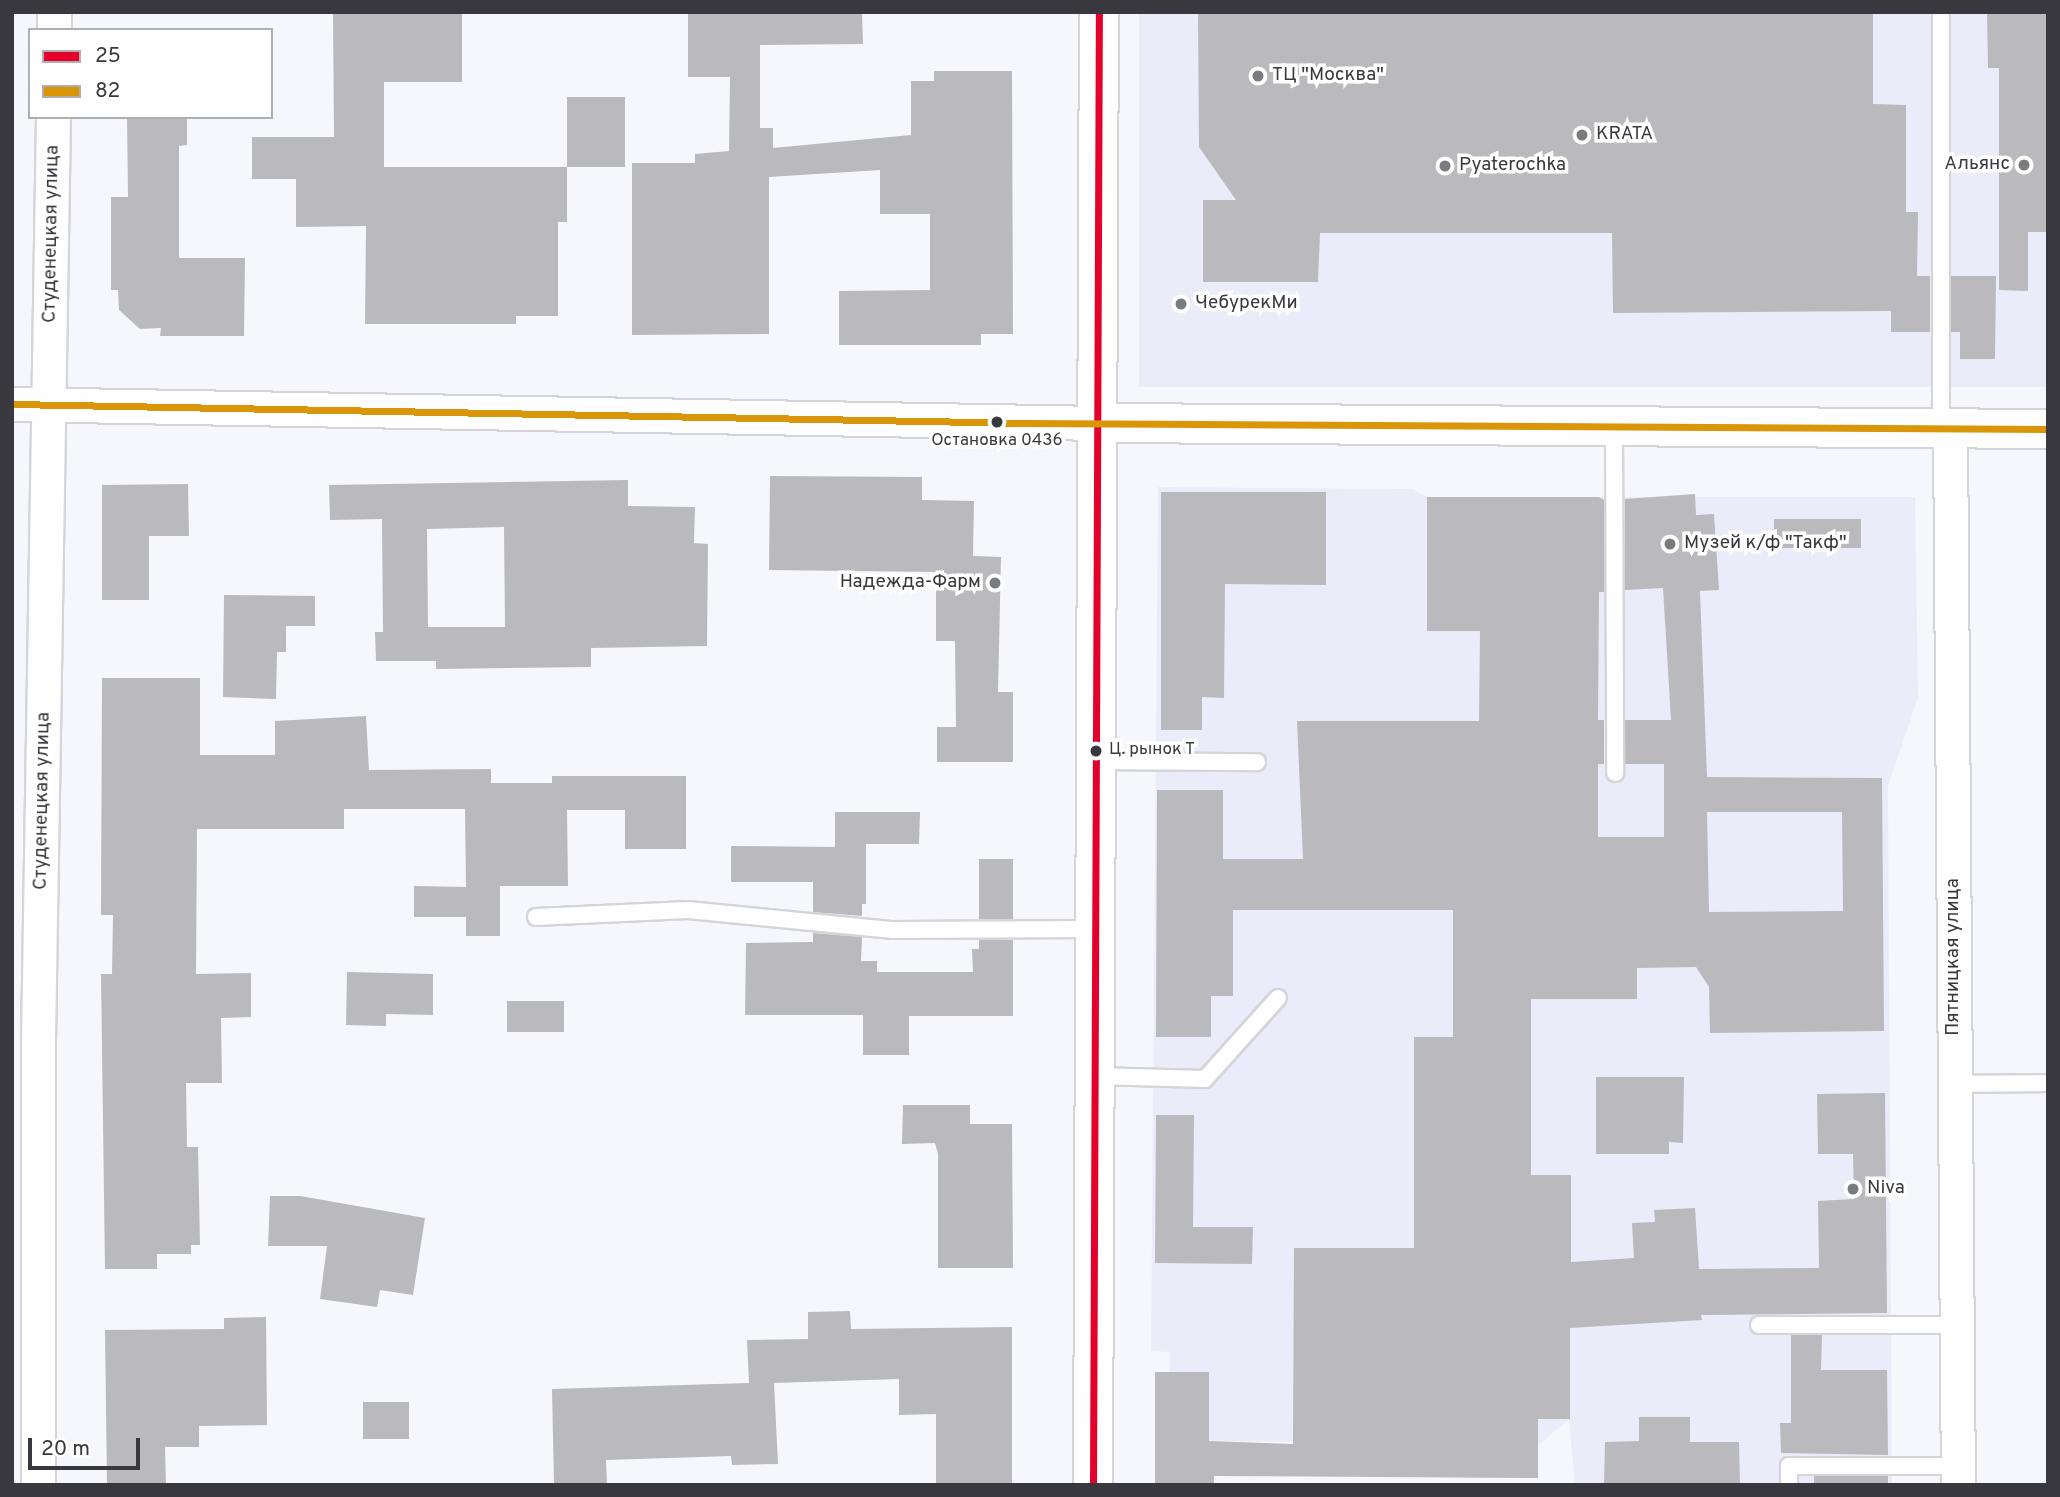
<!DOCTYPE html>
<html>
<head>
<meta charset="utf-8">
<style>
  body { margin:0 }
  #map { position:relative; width:2060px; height:1497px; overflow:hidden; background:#f6f7fc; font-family:Overpass,sans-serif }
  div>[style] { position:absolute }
  .built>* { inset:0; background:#ebecf9; transform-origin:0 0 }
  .building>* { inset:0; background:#b9b9be; transform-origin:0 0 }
  .roads { filter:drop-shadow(2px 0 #d4d4d9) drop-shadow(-2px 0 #d4d4d9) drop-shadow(0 2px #d4d4d9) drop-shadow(0 -2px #d4d4d9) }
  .lane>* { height:16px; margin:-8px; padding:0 8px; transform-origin:8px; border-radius:8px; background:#fefeff }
  .street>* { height:33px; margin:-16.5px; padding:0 16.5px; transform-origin:16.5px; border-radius:16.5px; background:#fefeff }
  .secondary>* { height:38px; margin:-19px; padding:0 19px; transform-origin:19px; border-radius:19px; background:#fefeff }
  .bus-1>* { height:7px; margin:-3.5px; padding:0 3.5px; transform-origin:3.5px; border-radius:3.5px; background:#e4002b }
  .bus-2>* { height:7px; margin:-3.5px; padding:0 3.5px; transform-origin:3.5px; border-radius:3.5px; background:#da9609 }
  .dots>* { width:19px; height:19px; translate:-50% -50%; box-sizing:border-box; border:4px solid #fff; border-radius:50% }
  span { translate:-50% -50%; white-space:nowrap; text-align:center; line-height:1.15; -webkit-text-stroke:7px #fff; paint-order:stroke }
  .bus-label { font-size:17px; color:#38383e }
  .left { translate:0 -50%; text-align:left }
  .poi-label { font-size:19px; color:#38383e }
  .right { translate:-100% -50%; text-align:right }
  .street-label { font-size:19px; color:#38383e }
  .frame { position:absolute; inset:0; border:14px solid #38383e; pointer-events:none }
  .legend { position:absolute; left:28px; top:28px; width:245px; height:91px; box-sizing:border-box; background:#fff; border:2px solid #afafb2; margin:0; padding:9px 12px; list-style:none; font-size:21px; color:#38383e }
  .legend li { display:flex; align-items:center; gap:14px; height:35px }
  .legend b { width:35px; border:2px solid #afafb2 }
  .scale { position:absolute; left:28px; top:1438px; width:112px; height:32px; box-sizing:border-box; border:4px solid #38383e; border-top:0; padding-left:9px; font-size:21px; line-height:24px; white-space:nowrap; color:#38383e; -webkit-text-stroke:5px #fff; paint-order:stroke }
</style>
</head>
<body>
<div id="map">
  <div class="built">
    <i style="left:1139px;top:12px;width:909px;height:375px"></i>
    <i style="clip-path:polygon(1158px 487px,1413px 489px,1427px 497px,1915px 497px,1918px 697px,1888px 786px,1892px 1485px,1575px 1485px,1569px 1419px,1538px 1445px,1155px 1440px,1155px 1372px,1170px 1372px,1170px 1352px,1151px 1351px)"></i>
  </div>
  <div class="building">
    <i style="clip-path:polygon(333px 12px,462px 12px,462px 82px,384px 82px,384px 167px,567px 167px,567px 222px,558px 222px,558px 316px,516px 316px,516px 324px,365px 324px,366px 226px,296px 227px,296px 179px,252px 179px,252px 137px,334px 137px)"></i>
    <i style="clip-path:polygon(688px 12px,862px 12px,863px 44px,760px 45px,760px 128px,773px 128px,773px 148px,911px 135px,911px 81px,934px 81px,934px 71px,1012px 71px,1013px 334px,981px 334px,981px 345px,839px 345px,839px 291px,930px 290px,930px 214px,880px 214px,880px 170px,769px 177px,769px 334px,632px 335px,632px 163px,695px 163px,695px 154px,729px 151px,730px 77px,688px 77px)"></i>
    <i style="clip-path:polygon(1198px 12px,1873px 12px,1873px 104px,1906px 105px,1906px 212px,1918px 212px,1917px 276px,1930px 276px,1930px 332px,1891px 332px,1891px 311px,1613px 313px,1612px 233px,1320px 233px,1318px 282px,1203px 282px,1203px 200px,1236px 200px,1199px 147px)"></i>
    <i style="clip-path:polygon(1987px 12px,2048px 12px,2048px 232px,2028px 232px,2028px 291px,1999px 290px,1999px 68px,1988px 68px)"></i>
    <i style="left:567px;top:97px;width:58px;height:70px"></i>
    <i style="clip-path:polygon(127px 117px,187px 117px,187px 145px,179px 146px,179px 258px,245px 258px,244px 336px,160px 336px,161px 328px,140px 329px,119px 310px,118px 290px,111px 290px,111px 197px,128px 197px)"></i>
    <i style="clip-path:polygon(1951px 276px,1996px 276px,1995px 359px,1960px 359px,1960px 332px,1951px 332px)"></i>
    <i style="clip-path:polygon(770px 476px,922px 477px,922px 500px,974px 501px,973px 556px,1001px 557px,998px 692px,1013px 692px,1013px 762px,937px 762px,937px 727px,956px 727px,955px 641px,936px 641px,936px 572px,769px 570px)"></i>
    <i style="clip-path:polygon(evenodd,628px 480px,628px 506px,695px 507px,694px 543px,708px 544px,707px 646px,591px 648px,591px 667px,436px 669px,436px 661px,376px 661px,375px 632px,383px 632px,382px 519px,330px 520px,329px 485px,628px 480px,504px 527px,505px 627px,428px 627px,427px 529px,504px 527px)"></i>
    <i style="clip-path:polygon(188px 484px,189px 536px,149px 536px,149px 600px,102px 600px,102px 485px)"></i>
    <i style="clip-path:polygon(1161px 492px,1326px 492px,1326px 585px,1225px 584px,1224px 698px,1202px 697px,1202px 730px,1161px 730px)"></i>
    <i style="clip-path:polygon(evenodd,1695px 494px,1696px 515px,1714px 514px,1719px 590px,1700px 591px,1707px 777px,1882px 778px,1884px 1031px,1710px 1033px,1709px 987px,1696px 967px,1637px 968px,1637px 999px,1531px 999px,1531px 1175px,1571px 1175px,1571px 1262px,1634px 1258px,1632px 1223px,1655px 1222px,1654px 1210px,1695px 1208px,1699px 1269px,1819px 1268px,1818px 1201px,1854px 1199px,1853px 1154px,1818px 1154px,1817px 1094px,1885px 1093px,1887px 1313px,1701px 1315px,1702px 1320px,1570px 1328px,1570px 1419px,1538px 1419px,1538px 1478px,1214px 1476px,1214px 1485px,1155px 1485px,1155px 1372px,1209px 1372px,1209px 1441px,1293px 1444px,1294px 1248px,1414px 1248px,1414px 1037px,1453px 1037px,1453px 910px,1233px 910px,1233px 996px,1211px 996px,1211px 1037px,1156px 1037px,1157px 790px,1223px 790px,1223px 859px,1303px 859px,1297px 721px,1479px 721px,1480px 631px,1427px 631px,1427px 497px,1599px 497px,1604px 500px,1604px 592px,1599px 592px,1598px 720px,1604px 720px,1604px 764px,1598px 764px,1598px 837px,1664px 837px,1664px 764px,1625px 764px,1625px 720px,1671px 720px,1663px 588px,1625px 590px,1625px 499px,1695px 494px,1707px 812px,1842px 812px,1843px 911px,1709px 912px,1707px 812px)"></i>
    <i style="left:1774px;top:519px;width:87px;height:29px"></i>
    <i style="clip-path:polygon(224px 595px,315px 596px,315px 626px,286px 626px,286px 652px,277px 652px,276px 699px,223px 697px)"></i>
    <i style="clip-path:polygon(102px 678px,200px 678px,200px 755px,275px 755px,275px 721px,366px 716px,369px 770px,491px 769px,491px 783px,552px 783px,552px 776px,686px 776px,686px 849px,625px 849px,625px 810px,567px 810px,568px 886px,500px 886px,500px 936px,466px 936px,466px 917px,414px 917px,414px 886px,466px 887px,465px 809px,344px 809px,344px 829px,197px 829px,196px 974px,251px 973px,251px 1017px,221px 1018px,222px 1083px,186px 1083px,187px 1147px,198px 1147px,200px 1245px,191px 1245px,191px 1254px,157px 1254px,157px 1269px,105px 1269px,101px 974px,112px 974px,113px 915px,101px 915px)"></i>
    <i style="clip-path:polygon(835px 812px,920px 812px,919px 844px,866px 844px,866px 904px,862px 904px,862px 916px,813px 912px,813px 882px,731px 882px,731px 846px,835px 847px)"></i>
    <i style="left:979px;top:859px;width:34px;height:60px"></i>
    <i style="clip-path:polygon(813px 933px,862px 937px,861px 961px,877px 961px,877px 972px,973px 972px,972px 949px,979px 949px,979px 940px,1013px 940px,1013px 1016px,909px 1016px,909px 1055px,863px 1055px,863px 1015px,745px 1015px,746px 943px,813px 942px)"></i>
    <i style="clip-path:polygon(347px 972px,433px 974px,433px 1015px,386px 1014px,386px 1026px,346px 1025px)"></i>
    <i style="left:507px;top:1001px;width:57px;height:31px"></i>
    <i style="clip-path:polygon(1596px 1077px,1684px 1077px,1683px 1143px,1669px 1142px,1669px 1154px,1596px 1154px)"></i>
    <i style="clip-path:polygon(903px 1105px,970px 1105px,970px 1124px,1012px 1124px,1013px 1268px,938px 1268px,938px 1154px,935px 1143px,902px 1144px)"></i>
    <i style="clip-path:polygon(1156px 1115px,1194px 1115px,1193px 1227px,1253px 1227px,1252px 1264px,1155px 1263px)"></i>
    <i style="clip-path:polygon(270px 1196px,300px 1196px,425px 1218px,413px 1295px,380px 1290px,377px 1307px,320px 1299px,327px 1246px,268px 1246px)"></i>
    <i style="clip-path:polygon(850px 1311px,851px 1329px,1012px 1327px,1012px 1485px,936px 1485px,936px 1414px,899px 1415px,899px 1379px,774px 1383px,778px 1464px,732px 1465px,731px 1456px,606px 1460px,607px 1485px,554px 1485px,552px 1389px,749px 1383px,747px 1340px,808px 1339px,808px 1312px)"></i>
    <i style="clip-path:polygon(266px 1317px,267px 1425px,199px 1426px,199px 1447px,165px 1447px,166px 1485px,107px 1485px,105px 1330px,224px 1329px,224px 1318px)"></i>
    <i style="clip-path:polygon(1791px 1335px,1822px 1335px,1821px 1370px,1887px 1370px,1888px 1455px,1781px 1453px,1780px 1423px,1791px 1423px)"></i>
    <i style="left:363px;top:1402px;width:46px;height:37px"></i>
    <i style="clip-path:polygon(1639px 1417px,1690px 1417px,1690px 1442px,1739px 1442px,1740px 1485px,1604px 1485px,1605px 1442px,1639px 1441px)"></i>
    <i style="left:1814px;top:1476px;width:74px;height:9px"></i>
  </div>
  <div class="roads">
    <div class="lane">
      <i style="left:1941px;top:12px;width:417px;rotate:90deg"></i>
      <i style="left:1614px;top:426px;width:347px;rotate:89.8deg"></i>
      <i style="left:1098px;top:761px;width:159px;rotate:0.4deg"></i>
      <i style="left:536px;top:917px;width:152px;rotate:-2.6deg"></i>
      <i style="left:688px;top:910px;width:206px;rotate:5.6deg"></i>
      <i style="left:893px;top:930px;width:203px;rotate:-0.3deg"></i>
      <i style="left:1095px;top:1076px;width:110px;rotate:1.6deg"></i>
      <i style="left:1205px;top:1079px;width:109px;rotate:-48deg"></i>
      <i style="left:1955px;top:1084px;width:93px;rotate:-0.6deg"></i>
      <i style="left:1759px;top:1325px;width:198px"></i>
      <i style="left:1789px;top:1485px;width:19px;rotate:-90deg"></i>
      <i style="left:1789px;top:1466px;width:169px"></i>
    </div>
    <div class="street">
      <i style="left:54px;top:30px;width:18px;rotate:-90deg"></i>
      <i style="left:12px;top:404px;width:1088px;rotate:1deg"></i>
      <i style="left:1950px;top:429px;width:1056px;rotate:89.57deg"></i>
      <i style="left:38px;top:1485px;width:444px;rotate:-90deg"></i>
      <i style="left:38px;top:1041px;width:924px;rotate:-89.07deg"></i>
    </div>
    <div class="secondary">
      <i style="left:1100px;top:423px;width:948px;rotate:0.36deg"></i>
      <i style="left:1093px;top:1485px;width:1473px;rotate:-89.77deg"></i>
    </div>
  </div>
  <div class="bus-1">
    <i style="left:1093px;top:1485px;width:1473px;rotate:-89.77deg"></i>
  </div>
  <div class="bus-2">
    <i style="left:12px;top:404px;width:1015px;rotate:1.07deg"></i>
    <i style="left:1027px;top:423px;width:1021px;rotate:0.34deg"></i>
  </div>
  <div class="dots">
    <i style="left:1258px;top:76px;background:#7a7b80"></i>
    <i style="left:1582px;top:135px;background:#7a7b80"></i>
    <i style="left:2024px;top:165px;background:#7a7b80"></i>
    <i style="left:1445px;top:166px;background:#7a7b80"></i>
    <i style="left:1181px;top:304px;background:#7a7b80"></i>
    <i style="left:997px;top:422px;background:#38383e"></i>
    <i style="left:1670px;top:544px;background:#7a7b80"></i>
    <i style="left:995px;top:583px;background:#7a7b80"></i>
    <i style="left:1096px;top:751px;background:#38383e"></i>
    <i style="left:1853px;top:1189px;background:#7a7b80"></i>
  </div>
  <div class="bus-label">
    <span style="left:997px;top:442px">Остановка 0436</span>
    <span class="left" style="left:1109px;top:751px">Ц. рынок Т</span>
  </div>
  <div class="poi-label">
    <span class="left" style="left:1272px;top:76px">ТЦ "Москва"</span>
    <span class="left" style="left:1596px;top:135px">KRATA</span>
    <span class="right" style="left:2010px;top:165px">Альянс</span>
    <span class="left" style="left:1459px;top:166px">Pyaterochka</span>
    <span class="left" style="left:1195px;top:304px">ЧебурекМи</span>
    <span class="left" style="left:1684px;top:544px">Музей к/ф "Такф"</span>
    <span class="right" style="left:981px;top:583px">Надежда-Фарм</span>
    <span class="left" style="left:1867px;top:1189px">Niva</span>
  </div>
  <div class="street-label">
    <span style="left:52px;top:234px;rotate:-89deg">Студенецкая улица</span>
    <span style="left:43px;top:801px;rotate:-89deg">Студенецкая улица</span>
    <span style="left:1954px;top:957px;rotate:-90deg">Пятницкая улица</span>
  </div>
  <div class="frame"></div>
  <ul class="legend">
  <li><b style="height:9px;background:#e4002b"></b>25</li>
  <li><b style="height:9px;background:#da9609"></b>82</li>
  </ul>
  <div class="scale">20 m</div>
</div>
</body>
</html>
